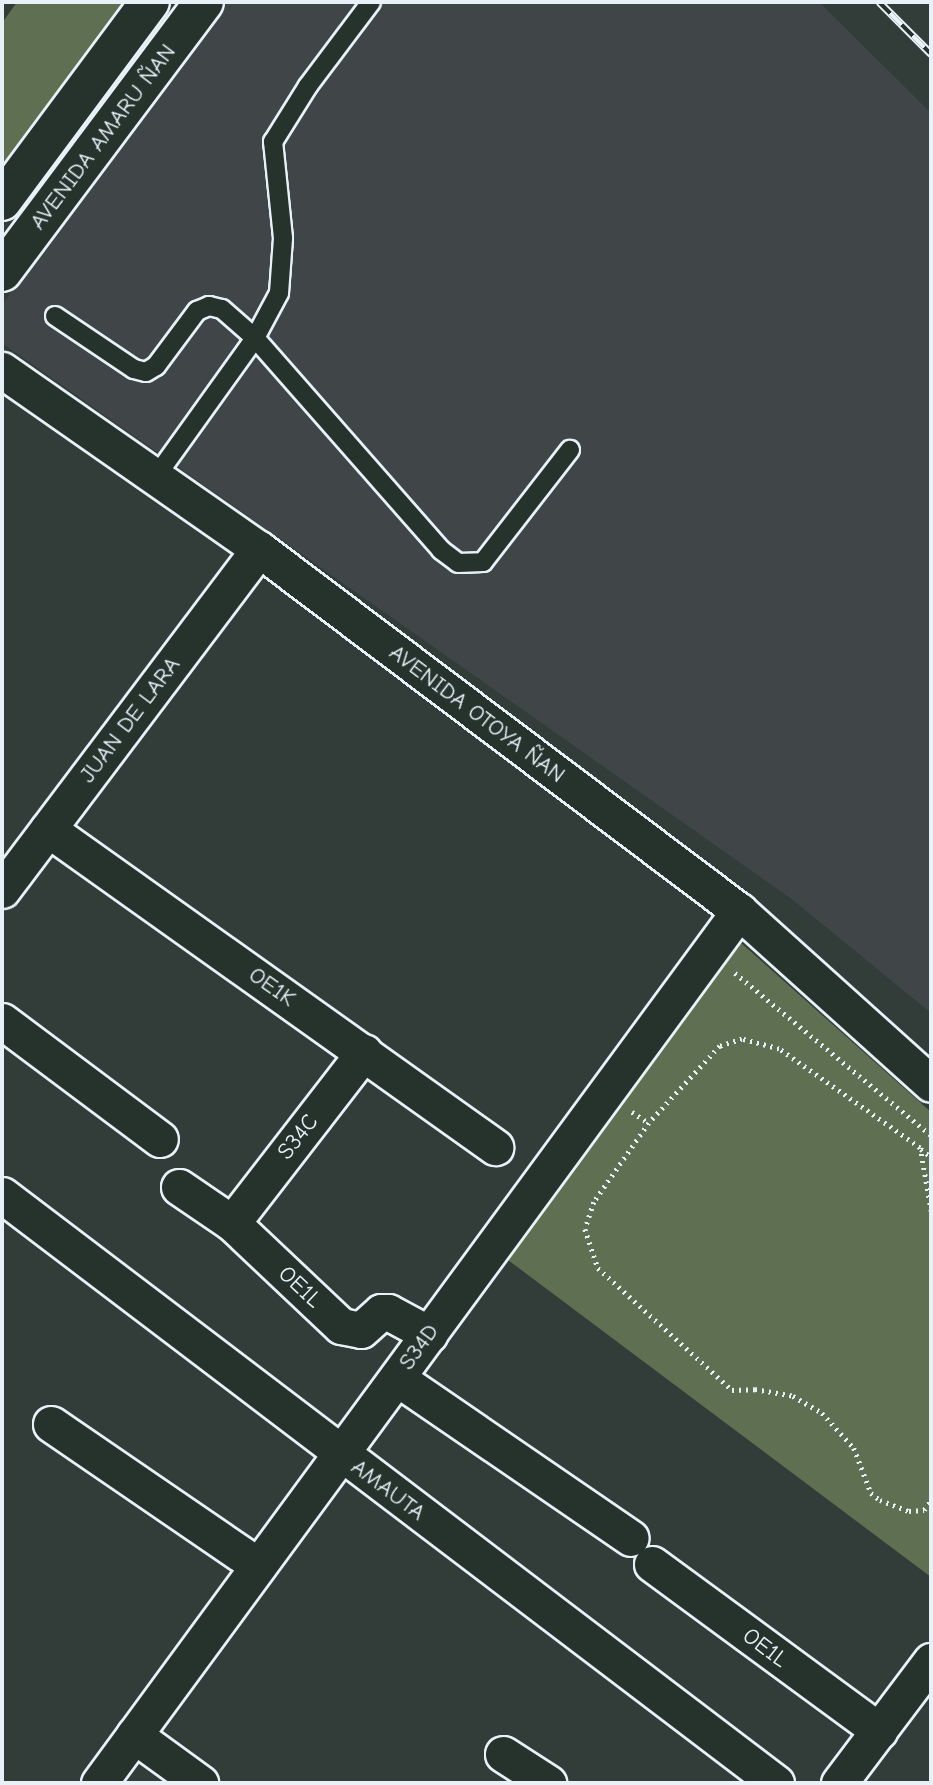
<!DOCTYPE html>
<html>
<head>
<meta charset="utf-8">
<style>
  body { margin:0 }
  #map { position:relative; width:933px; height:1785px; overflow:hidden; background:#323c39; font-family:"Comic Neue",sans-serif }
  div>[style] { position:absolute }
  .built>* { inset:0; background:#404647 }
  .green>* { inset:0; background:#5f7052 }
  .path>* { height:4.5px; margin-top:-2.25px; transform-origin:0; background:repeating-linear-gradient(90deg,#e8f1f8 0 2px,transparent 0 7px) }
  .roads { filter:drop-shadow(2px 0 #e8f1f8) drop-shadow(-2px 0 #e8f1f8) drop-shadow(0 2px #e8f1f8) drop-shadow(0 -2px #e8f1f8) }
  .service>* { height:18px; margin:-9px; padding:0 9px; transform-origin:9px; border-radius:9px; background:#26332d }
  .minor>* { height:35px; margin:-17.5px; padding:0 17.5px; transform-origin:17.5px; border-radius:17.5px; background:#26332d }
  .secondary>* { height:38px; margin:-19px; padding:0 19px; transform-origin:19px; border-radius:19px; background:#26332d }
  .rail>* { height:8px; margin-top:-4px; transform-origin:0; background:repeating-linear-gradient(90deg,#26332d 0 16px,#e8f1f8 0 32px); box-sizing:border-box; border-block:2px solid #e8f1f8 }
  span { translate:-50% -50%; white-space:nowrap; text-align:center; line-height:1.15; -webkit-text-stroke:5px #26332d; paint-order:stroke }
  .street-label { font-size:23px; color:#e8f1f8 }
  .frame { position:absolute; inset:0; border:4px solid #e8f1f8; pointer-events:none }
</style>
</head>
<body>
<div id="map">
  <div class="built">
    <i style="clip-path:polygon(217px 2px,819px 2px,931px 113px,931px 1013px,793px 900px,2px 343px,2px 305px)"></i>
  </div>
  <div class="green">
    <i style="clip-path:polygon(17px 2px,126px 2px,2px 169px,2px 23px)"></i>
    <i style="clip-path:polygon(740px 942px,931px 1112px,931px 1577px,504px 1257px)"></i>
  </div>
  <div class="path">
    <i style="left:735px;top:973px;width:254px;rotate:39.6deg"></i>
    <i style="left:632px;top:1112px;width:20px;rotate:33deg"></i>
    <i style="left:921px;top:1149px;width:13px;rotate:39deg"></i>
    <i style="left:931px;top:1211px;width:64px;rotate:-99.9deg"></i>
    <i style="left:920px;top:1148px;width:172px;rotate:-144.9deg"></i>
    <i style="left:779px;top:1049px;width:38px;rotate:-165deg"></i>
    <i style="left:742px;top:1039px;width:23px;rotate:162deg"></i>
    <i style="left:720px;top:1046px;width:105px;rotate:132.7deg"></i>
    <i style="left:649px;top:1123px;width:96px;rotate:124.8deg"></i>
    <i style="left:594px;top:1202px;width:28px;rotate:108deg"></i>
    <i style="left:585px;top:1229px;width:41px;rotate:71.6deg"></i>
    <i style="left:598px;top:1268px;width:181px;rotate:42.3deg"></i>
    <i style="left:732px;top:1390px;width:23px;rotate:-2deg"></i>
    <i style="left:755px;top:1389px;width:39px;rotate:10deg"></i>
    <i style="left:793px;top:1396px;width:34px;rotate:30deg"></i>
    <i style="left:822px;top:1413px;width:47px;rotate:47.6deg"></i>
    <i style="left:854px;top:1448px;width:48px;rotate:69.3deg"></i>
    <i style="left:871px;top:1493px;width:11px;rotate:38deg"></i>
    <i style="left:880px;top:1500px;width:31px;rotate:21deg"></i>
    <i style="left:909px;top:1511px;width:15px;rotate:-4deg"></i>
    <i style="left:924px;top:1510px;width:12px;rotate:-55deg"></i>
  </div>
  <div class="roads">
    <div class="service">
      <i style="left:55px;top:316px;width:95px;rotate:33.9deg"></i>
      <i style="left:134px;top:369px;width:12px;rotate:14deg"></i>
      <i style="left:146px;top:372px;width:12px;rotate:-31deg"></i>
      <i style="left:156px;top:366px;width:69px;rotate:-53.3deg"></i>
      <i style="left:197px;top:311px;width:13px;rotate:-23deg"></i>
      <i style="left:209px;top:306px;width:13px;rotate:13deg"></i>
      <i style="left:222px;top:309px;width:44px;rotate:41.3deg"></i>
      <i style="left:255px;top:338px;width:282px;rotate:48.7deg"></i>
      <i style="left:441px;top:550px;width:21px;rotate:37deg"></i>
      <i style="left:458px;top:563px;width:25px;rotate:-2deg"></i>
      <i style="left:483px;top:562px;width:142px;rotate:-52.2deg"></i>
      <i style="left:157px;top:475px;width:168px;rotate:-54.4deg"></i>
      <i style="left:255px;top:338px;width:51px;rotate:-61.9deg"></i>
      <i style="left:279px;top:293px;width:55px;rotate:-85.8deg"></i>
      <i style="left:283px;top:238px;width:97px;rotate:-95.9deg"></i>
      <i style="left:273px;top:142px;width:66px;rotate:-58deg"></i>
      <i style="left:308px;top:86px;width:105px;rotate:-53.1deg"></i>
    </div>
    <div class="minor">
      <i style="left:2px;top:370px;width:313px;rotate:34.9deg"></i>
      <i style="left:259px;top:549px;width:601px;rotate:37.02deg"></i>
      <i style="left:739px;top:911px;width:258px;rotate:42deg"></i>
      <i style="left:48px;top:829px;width:549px;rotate:35.43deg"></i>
      <i style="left:2px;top:890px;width:427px;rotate:-53deg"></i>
      <i style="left:2px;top:1021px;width:197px;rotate:36.8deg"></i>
      <i style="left:179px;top:1187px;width:64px;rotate:34.2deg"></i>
      <i style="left:232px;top:1223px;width:150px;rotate:43.4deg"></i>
      <i style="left:341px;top:1326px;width:20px;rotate:11deg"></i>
      <i style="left:361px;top:1330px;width:27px;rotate:-42deg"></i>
      <i style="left:381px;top:1312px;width:7px"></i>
      <i style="left:388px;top:1312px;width:47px;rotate:28.2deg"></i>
      <i style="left:2px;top:1195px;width:972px;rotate:37.22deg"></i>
      <i style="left:232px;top:1223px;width:216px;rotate:-52.3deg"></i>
      <i style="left:397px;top:1378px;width:283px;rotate:34.4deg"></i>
      <i style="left:51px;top:1424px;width:251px;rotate:34.4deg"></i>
      <i style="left:652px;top:1564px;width:282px;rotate:36.3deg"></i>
      <i style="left:134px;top:1735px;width:82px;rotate:36deg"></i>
      <i style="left:503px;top:1754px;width:54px;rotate:32.8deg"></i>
      <i style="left:99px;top:1783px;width:1082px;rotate:-53.72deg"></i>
      <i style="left:839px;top:1783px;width:153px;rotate:-53deg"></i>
    </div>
    <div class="secondary">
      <i style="left:2px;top:201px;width:248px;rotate:-53.4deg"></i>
      <i style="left:2px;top:272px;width:337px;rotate:-53.2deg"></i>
    </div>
  </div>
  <div class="rail">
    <i style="left:879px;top:2px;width:74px;rotate:45deg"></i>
  </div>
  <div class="street-label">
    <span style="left:103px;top:137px;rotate:-53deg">AVENIDA AMARU ÑAN</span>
    <span style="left:477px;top:714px;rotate:37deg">AVENIDA OTOYA ÑAN</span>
    <span style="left:130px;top:720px;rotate:-53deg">JUAN DE LARA</span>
    <span style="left:272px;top:987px;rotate:35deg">OE1K</span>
    <span style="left:298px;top:1137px;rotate:-52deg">S34C</span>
    <span style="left:300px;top:1287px;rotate:43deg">OE1L</span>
    <span style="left:419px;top:1347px;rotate:-54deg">S34D</span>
    <span style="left:388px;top:1490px;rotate:37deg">AMAUTA</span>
    <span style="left:765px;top:1648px;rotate:37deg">OE1L</span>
  </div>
  <div class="frame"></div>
</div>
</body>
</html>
